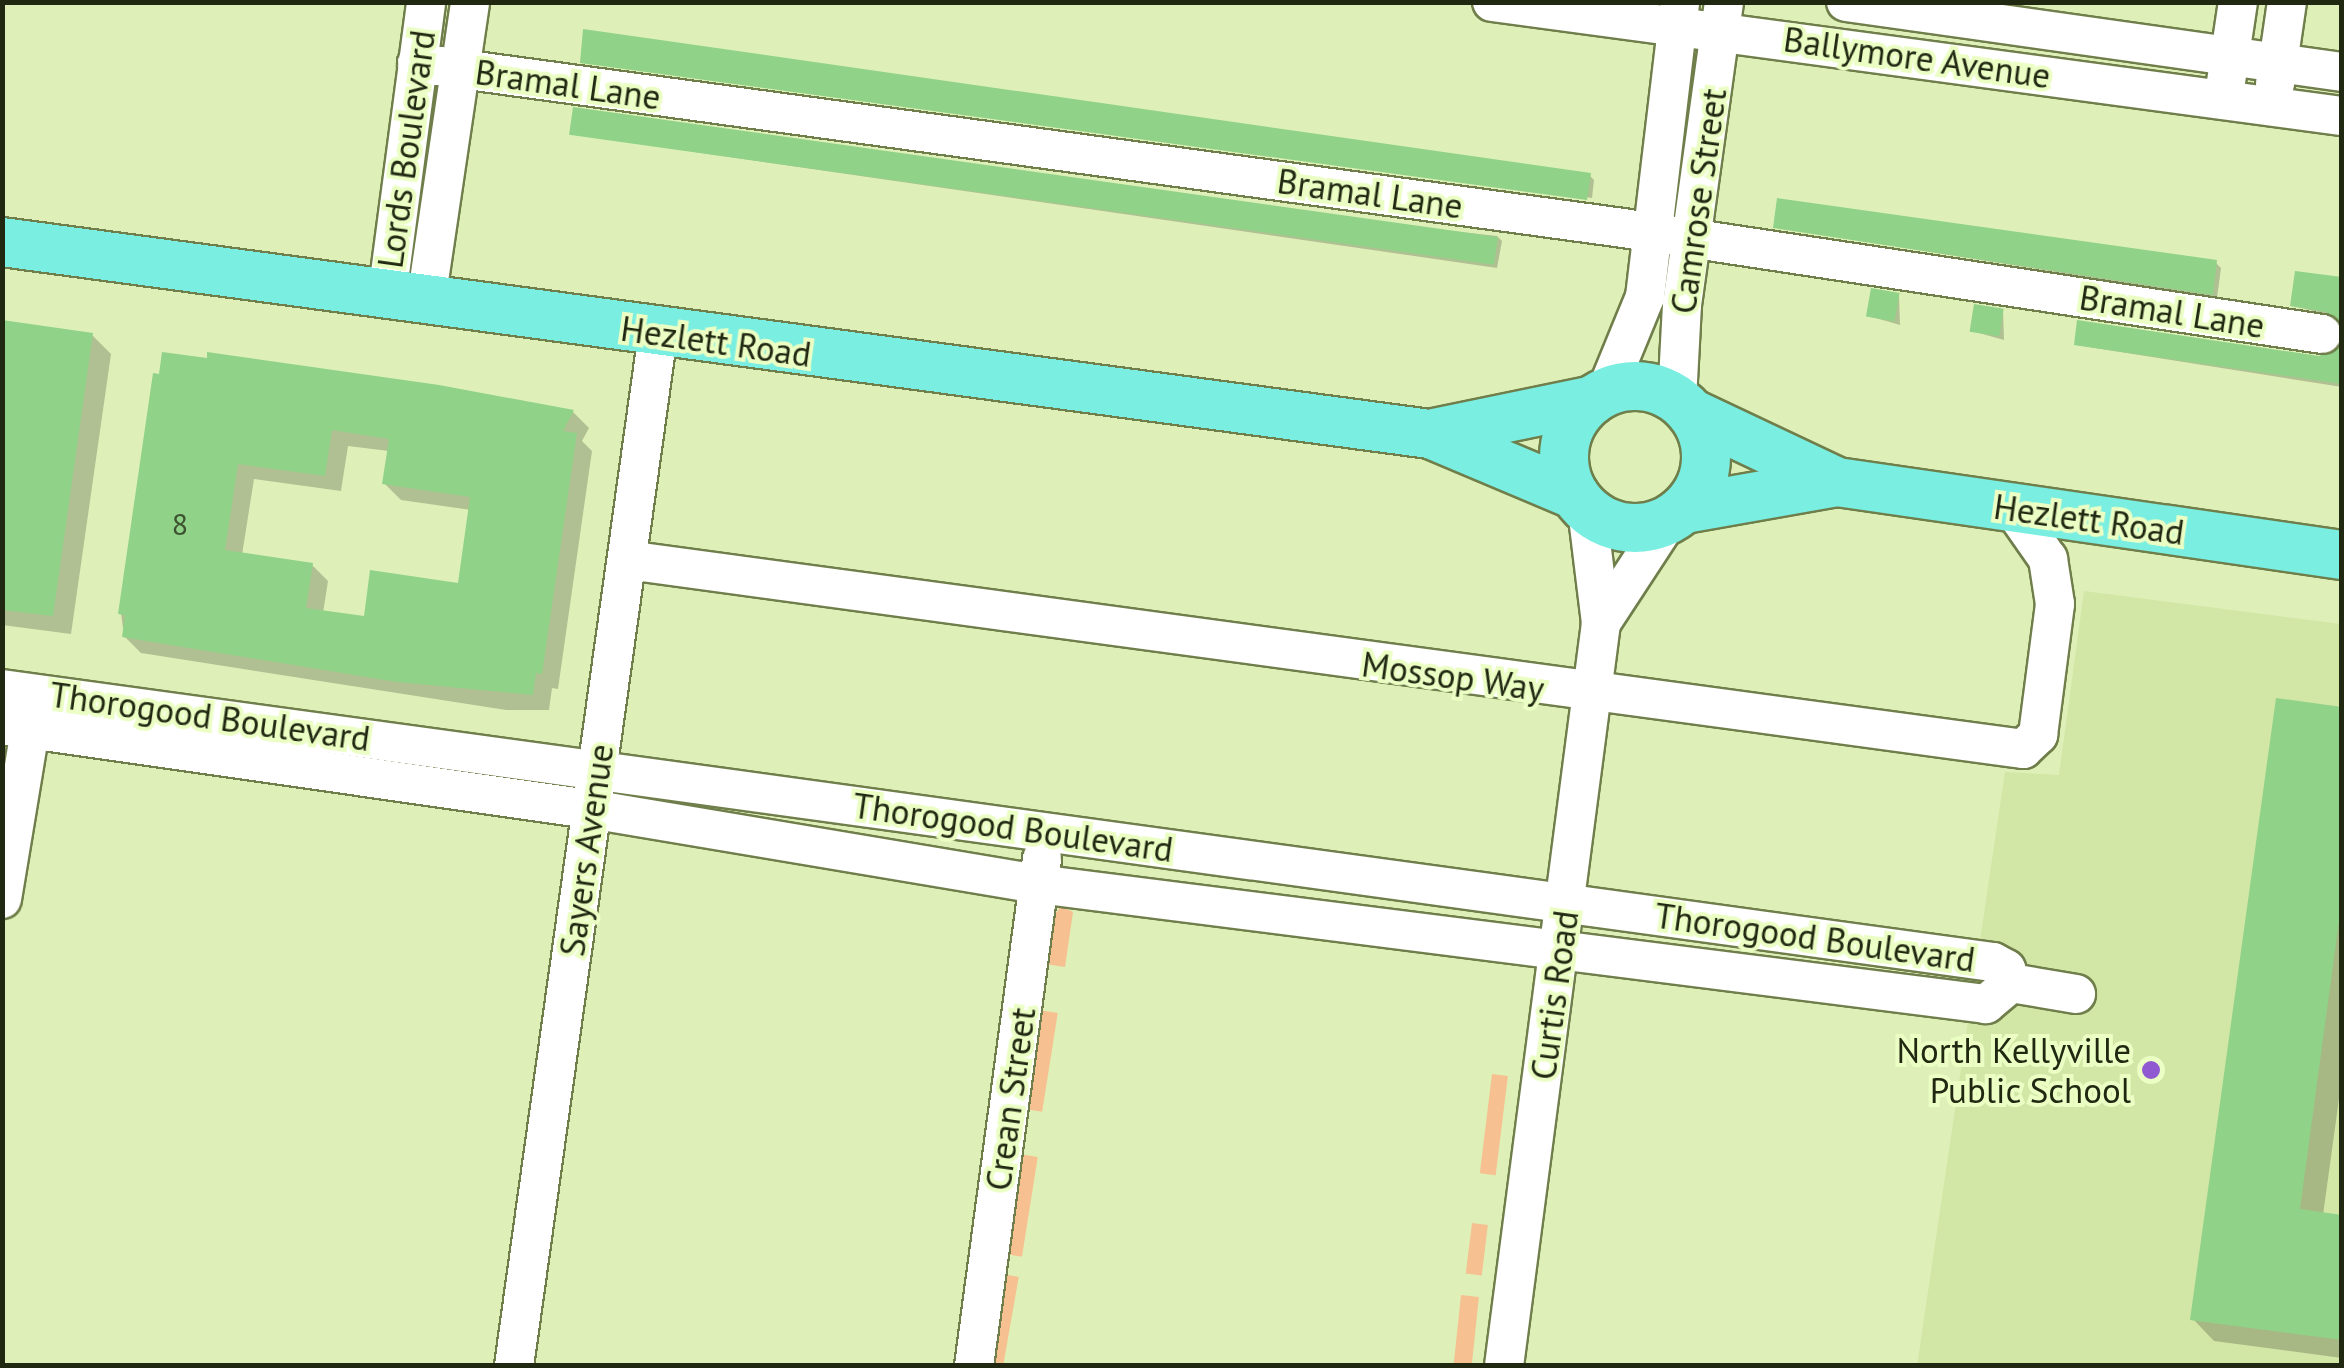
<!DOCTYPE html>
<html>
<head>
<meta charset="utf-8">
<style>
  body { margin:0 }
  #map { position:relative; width:2344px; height:1368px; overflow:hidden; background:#def0b7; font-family:"PT Sans",sans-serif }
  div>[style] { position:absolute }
  .built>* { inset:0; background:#d2e6a6 }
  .green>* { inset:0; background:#f6c091; transform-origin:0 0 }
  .shadow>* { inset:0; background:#0003 }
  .building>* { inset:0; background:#8fd288; transform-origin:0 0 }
  .roads { filter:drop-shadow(2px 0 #6f7e4a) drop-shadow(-2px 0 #6f7e4a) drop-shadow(0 2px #6f7e4a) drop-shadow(0 -2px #6f7e4a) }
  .minor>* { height:38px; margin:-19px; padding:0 19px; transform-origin:19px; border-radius:19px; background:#fff }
  .major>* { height:48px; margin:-24px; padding:0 24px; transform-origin:24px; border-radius:24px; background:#7aeee1 }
  .major>.ring { margin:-24px; padding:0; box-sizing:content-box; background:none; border:48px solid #7aeee1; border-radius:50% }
  .dots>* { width:28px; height:28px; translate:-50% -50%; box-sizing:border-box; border:5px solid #ebfec4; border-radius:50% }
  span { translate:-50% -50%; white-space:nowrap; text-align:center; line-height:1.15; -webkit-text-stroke:8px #ebfec4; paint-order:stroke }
  .number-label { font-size:30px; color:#3c5230 }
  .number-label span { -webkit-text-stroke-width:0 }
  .street-label { font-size:35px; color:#212812 }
  .poi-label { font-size:35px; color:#212812 }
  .right { translate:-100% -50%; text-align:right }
  .frame { position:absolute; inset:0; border:5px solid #212812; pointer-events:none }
</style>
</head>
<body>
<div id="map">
  <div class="built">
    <i style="clip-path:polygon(2084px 591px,2341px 624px,2341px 1365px,1917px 1366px,2005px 772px,2059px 775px)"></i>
  </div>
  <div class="green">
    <i style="clip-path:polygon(1061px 906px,1073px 912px,1065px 967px,1045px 964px,1051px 920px)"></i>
    <i style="left:1039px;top:1010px;width:19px;height:100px;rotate:9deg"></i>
    <i style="left:1492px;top:1074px;width:16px;height:100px;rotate:7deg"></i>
    <i style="left:1019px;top:1154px;width:19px;height:101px;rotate:9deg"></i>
    <i style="left:1472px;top:1223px;width:16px;height:51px;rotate:7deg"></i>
    <i style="left:1002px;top:1274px;width:17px;height:93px;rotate:10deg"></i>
    <i style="left:1461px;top:1295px;width:18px;height:71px;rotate:6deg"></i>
  </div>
  <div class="shadow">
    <i style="clip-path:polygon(583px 60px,1589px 175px,1594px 180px,1592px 198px)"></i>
    <i style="clip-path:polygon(585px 65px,1591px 203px,1591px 204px,586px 65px)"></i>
    <i style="clip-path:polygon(571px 134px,1497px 236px,1502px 241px,1497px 268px)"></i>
    <i style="clip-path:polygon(1775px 227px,2216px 263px,2221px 268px,2217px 298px)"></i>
    <i style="clip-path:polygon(2342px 279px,2334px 316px,2293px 306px)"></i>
    <i style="clip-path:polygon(1899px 295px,1900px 325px,1869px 316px)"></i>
    <i style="clip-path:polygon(2003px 311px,2004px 340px,1972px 331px)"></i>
    <i style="clip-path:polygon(2px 323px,92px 335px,111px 354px,71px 634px,2px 625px)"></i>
    <i style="clip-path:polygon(2076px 345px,2330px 358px,2342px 345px,2342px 387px)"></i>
    <i style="clip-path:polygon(evenodd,155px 376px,439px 387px,573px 412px,589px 428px,582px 441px,592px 451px,558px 689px,552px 688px,549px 710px,506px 710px,141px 653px,124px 636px,121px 613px,155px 376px,348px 446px,389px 451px,384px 483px,401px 500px,471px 510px,460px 586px,366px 619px,323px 613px,328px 581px,312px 565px,242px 555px,254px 479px,341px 491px,348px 446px)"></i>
    <i style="clip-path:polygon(2342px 710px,2342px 1077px,2323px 1215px,2342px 1217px,2342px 1358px,2214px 1341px,2193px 1319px)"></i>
  </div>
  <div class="building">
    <i style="clip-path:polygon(583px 29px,1591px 173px,1587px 200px,580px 63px)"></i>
    <i style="left:573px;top:107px;width:934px;height:28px;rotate:8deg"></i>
    <i style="clip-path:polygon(1777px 198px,2217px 260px,2213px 295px,1773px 228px)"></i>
    <i style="clip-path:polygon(2295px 271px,2342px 277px,2342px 324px,2326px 312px,2290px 306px)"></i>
    <i style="left:1871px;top:288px;width:29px;height:29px;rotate:10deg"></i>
    <i style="left:1974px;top:304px;width:30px;height:28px;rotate:9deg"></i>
    <i style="clip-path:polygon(2px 320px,93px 333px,53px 616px,2px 610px)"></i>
    <i style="clip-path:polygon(2077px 320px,2319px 356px,2342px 344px,2342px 384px,2074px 345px)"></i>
    <i style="clip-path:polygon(evenodd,162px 352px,207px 358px,207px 352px,439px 385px,574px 410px,563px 431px,577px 433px,542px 674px,536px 673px,533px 695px,397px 682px,122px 637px,125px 615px,118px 614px,153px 373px,159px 374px,162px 352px,332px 430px,389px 439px,382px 484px,470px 497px,458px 583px,370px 570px,364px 616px,306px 608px,313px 563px,225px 550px,238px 464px,325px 476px,332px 430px)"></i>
    <i style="clip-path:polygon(2276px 698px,2342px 707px,2342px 899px,2300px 1209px,2342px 1215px,2342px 1340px,2190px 1320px)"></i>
  </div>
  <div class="roads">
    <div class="minor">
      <i style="left:1492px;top:2px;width:858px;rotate:7.64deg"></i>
      <i style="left:1846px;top:2px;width:501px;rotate:8.03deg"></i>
      <i style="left:417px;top:63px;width:1217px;rotate:7.79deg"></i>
      <i style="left:1623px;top:228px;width:707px;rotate:8.62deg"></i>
      <i style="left:2226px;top:82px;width:81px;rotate:-81.5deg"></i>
      <i style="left:2275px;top:84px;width:83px;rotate:-81.7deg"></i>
      <i style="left:387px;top:296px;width:297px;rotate:-82.4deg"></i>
      <i style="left:426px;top:301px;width:302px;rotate:-81.6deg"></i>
      <i style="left:1606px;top:392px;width:103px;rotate:-67.7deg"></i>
      <i style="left:1645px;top:297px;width:297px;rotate:-83.2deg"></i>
      <i style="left:1677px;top:400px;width:95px;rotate:-87deg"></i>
      <i style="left:1682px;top:305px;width:306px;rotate:-82.1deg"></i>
      <i style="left:627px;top:560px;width:1409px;rotate:7.71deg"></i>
      <i style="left:2023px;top:749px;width:21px;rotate:-43deg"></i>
      <i style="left:2038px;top:735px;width:132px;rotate:-82.6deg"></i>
      <i style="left:2055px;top:604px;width:46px;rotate:-98.8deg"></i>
      <i style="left:2048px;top:559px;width:61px;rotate:-125deg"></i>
      <i style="left:1601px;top:623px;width:124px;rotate:-56.8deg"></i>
      <i style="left:2px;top:689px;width:2010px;rotate:7.81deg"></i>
      <i style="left:1993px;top:962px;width:15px;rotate:28deg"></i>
      <i style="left:2006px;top:969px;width:15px;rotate:70deg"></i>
      <i style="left:2011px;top:983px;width:33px;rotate:140deg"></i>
      <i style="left:1986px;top:1004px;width:956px;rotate:-172.79deg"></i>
      <i style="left:1038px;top:884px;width:441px;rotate:-170.5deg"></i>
      <i style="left:603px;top:811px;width:607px;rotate:-171.86deg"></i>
      <i style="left:2px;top:899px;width:196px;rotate:-80.6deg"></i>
      <i style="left:2011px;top:983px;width:66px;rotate:9.6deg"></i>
      <i style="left:514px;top:1366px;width:1042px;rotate:-82.06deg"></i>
      <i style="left:974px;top:1366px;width:512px;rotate:-82.36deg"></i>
      <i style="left:1504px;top:1366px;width:749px;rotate:-82.56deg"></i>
      <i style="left:1601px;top:623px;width:115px;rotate:-97deg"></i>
    </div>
    <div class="major">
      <i style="left:2px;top:242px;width:1441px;rotate:7.66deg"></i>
      <i style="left:1430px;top:434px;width:157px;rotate:22.8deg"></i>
      <i class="ring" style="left:1564px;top:386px;width:94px;height:94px"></i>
      <i style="left:1691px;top:413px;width:161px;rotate:25.3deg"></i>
      <i style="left:1837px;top:482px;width:510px;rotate:8.23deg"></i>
      <i style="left:1434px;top:433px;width:162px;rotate:-11.7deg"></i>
      <i style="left:1684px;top:509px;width:155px;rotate:-10deg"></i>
    </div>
  </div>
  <div class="dots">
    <i style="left:2151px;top:1070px;background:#9059d1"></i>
  </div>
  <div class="number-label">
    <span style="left:180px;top:524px">8</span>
  </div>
  <div class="street-label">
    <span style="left:1917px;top:57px;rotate:8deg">Ballymore Avenue</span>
    <span style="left:568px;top:84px;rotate:8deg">Bramal Lane</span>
    <span style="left:406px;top:149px;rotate:-82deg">Lords Boulevard</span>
    <span style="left:1370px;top:193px;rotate:8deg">Bramal Lane</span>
    <span style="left:1698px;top:201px;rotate:-82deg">Camrose Street</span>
    <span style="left:2172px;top:311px;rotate:9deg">Bramal Lane</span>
    <span style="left:716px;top:341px;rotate:8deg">Hezlett Road</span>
    <span style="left:2089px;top:519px;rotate:8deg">Hezlett Road</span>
    <span style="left:1453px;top:676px;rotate:8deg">Mossop Way</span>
    <span style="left:210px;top:716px;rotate:8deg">Thorogood Boulevard</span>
    <span style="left:1013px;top:827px;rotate:8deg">Thorogood Boulevard</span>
    <span style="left:586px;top:850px;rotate:-82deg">Sayers Avenue</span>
    <span style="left:1815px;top:937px;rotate:8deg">Thorogood Boulevard</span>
    <span style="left:1554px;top:995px;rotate:-82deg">Curtis Road</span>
    <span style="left:1010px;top:1099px;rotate:-82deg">Crean Street</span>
  </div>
  <div class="poi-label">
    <span class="right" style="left:2131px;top:1070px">North Kellyville<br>Public School</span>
  </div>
  <div class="frame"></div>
</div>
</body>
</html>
